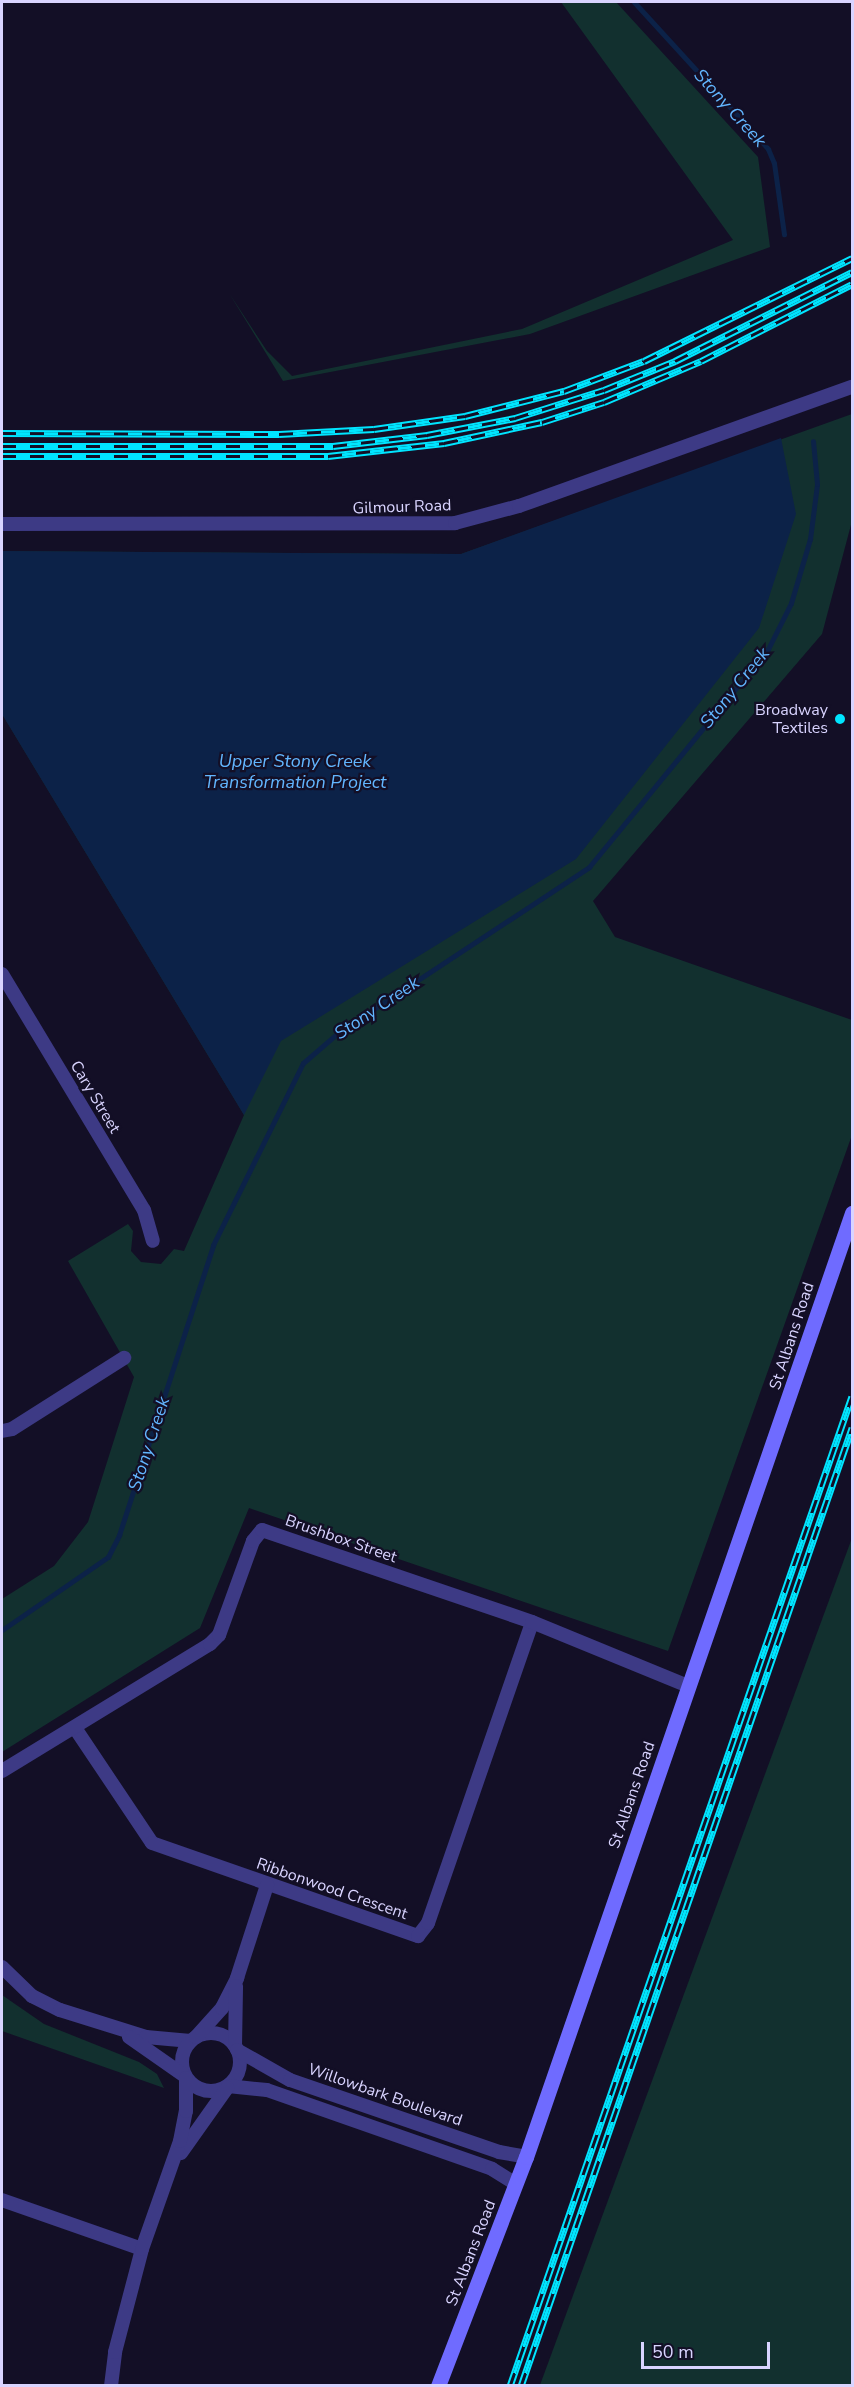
<!DOCTYPE html>
<html>
<head>
<meta charset="utf-8">
<style>
  body { margin:0 }
  #map { position:relative; width:854px; height:2387px; overflow:hidden; background:#130f26; font-family:"Nunito Sans",sans-serif }
  div>[style] { position:absolute }
  .green>* { inset:0; background:#12302f }
  .water>* { inset:0; background:#0c2248 }
  .stream>* { height:5px; margin:-2.5px; padding:0 2.5px; transform-origin:2.5px; border-radius:2.5px; background:#0c2248 }
  .street>* { height:14px; margin:-7px; padding:0 7px; transform-origin:7px; border-radius:7px; background:#3d3a85 }
  .street>.ring { margin:-7px; padding:0; box-sizing:content-box; background:none; border:14px solid #3d3a85; border-radius:50% }
  .secondary>* { height:15px; margin:-7.5px; padding:0 7.5px; transform-origin:7.5px; border-radius:7.5px; background:#6f6bff }
  .rail>* { height:7px; margin-top:-3.5px; transform-origin:0; background:repeating-linear-gradient(90deg,#130f26 0 14px,#00e5ff 0 28px); box-sizing:border-box; border-block:2px solid #00e5ff }
  .dots>* { width:16px; height:16px; translate:-50% -50%; box-sizing:border-box; border:3px solid #130f26; border-radius:50% }
  span { translate:-50% -50%; white-space:nowrap; text-align:center; line-height:1.15; -webkit-text-stroke:4.5px #130f26; paint-order:stroke }
  .street-label { font-size:16px; color:#d9d4ff }
  .poi-label { font-size:16px; color:#d9d4ff }
  .right { translate:-100% -50%; text-align:right }
  .water-label { font-size:18px; color:#62b6ff; font-style:italic }
  .frame { position:absolute; inset:0; border:3px solid #d9d4ff; pointer-events:none }
  .scale { position:absolute; left:641px; top:2342px; width:129px; height:27px; box-sizing:border-box; border:3px solid #d9d4ff; border-top:0; padding-left:8px; font-size:18px; line-height:21px; white-space:nowrap; color:#d9d4ff; -webkit-text-stroke:4px #130f26; paint-order:stroke }
</style>
</head>
<body>
<div id="map">
  <div class="green">
    <i style="clip-path:polygon(561px 2px,616px 2px,758px 157px,770px 247px,530px 334px,283px 381px,229px 293px,267px 351px,292px 376px,522px 329px,733px 240px)"></i>
    <i style="clip-path:polygon(852px 414px,852px 521px,822px 634px,593px 901px,615px 937px,852px 1020px,852px 1135px,668px 1651px,249px 1508px,200px 1628px,2px 1752px,2px 1599px,54px 1566px,88px 1522px,134px 1377px,68px 1261px,128px 1224px,133px 1231px,131px 1251px,141px 1262px,161px 1264px,174px 1249px,184px 1251px,244px 1115px,2px 714px,2px 551px,461px 554px)"></i>
    <i style="clip-path:polygon(852px 1538px,852px 2385px,540px 2385px)"></i>
    <i style="clip-path:polygon(2px 1995px,44px 2024px,139px 2062px,157px 2074px,164px 2088px,2px 2031px)"></i>
  </div>
  <div class="water">
    <i style="clip-path:polygon(781px 438px,796px 514px,759px 628px,576px 859px,281px 1041px,244px 1115px,2px 714px,2px 551px,461px 554px)"></i>
  </div>
  <div class="stream">
    <i style="left:634px;top:2px;width:199px;rotate:47.6deg"></i>
    <i style="left:768px;top:149px;width:15px;rotate:67deg"></i>
    <i style="left:774px;top:163px;width:72px;rotate:82deg"></i>
    <i style="left:2px;top:1630px;width:129px;rotate:-34.6deg"></i>
    <i style="left:108px;top:1557px;width:25px;rotate:-63deg"></i>
    <i style="left:119px;top:1535px;width:305px;rotate:-72deg"></i>
    <i style="left:213px;top:1245px;width:203px;rotate:-63.7deg"></i>
    <i style="left:303px;top:1063px;width:48px;rotate:-40.7deg"></i>
    <i style="left:339px;top:1032px;width:300px;rotate:-33.4deg"></i>
    <i style="left:589px;top:867px;width:282px;rotate:-50.6deg"></i>
    <i style="left:768px;top:649px;width:51px;rotate:-63.4deg"></i>
    <i style="left:791px;top:603px;width:67px;rotate:-73.5deg"></i>
    <i style="left:810px;top:539px;width:55px;rotate:-82.7deg"></i>
    <i style="left:817px;top:484px;width:43px;rotate:-95.3deg"></i>
  </div>
  <div class="street">
    <i style="left:2px;top:524px;width:453px;rotate:-0.1deg"></i>
    <i style="left:455px;top:523px;width:66px;rotate:-14.9deg"></i>
    <i style="left:519px;top:506px;width:354px;rotate:-19.7deg"></i>
    <i style="left:2px;top:974px;width:275px;rotate:59deg"></i>
    <i style="left:144px;top:1210px;width:32px;rotate:74deg"></i>
    <i style="left:2px;top:1431px;width:10px;rotate:-11deg"></i>
    <i style="left:12px;top:1429px;width:133px;rotate:-32.4deg"></i>
    <i style="left:75px;top:1728px;width:138px;rotate:56.2deg"></i>
    <i style="left:152px;top:1843px;width:282px;rotate:19.3deg"></i>
    <i style="left:418px;top:1936px;width:16px;rotate:-52deg"></i>
    <i style="left:428px;top:1923px;width:318px;rotate:-70.9deg"></i>
    <i style="left:2px;top:1771px;width:244px;rotate:-31.4deg"></i>
    <i style="left:210px;top:1644px;width:13px;rotate:-45deg"></i>
    <i style="left:219px;top:1635px;width:100px;rotate:-70.1deg"></i>
    <i style="left:253px;top:1541px;width:14px;rotate:-51deg"></i>
    <i style="left:262px;top:1530px;width:285px;rotate:18.8deg"></i>
    <i style="left:532px;top:1622px;width:169px;rotate:22.3deg"></i>
    <i style="left:2px;top:1967px;width:42px;rotate:44deg"></i>
    <i style="left:32px;top:1996px;width:31px;rotate:27deg"></i>
    <i style="left:60px;top:2010px;width:90px;rotate:17.4deg"></i>
    <i style="left:146px;top:2037px;width:45px;rotate:5.1deg"></i>
    <i class="ring" style="left:182px;top:2033px;width:44px;height:44px"></i>
    <i style="left:129px;top:2037px;width:68px;rotate:34.9deg"></i>
    <i style="left:196px;top:2037px;width:39px;rotate:-48deg"></i>
    <i style="left:222px;top:2008px;width:34px;rotate:-63deg"></i>
    <i style="left:237px;top:1978px;width:98px;rotate:-72.1deg"></i>
    <i style="left:235px;top:2046px;width:60px;rotate:-89deg"></i>
    <i style="left:237px;top:2050px;width:61px;rotate:29.5deg"></i>
    <i style="left:290px;top:2080px;width:221px;rotate:19deg"></i>
    <i style="left:499px;top:2152px;width:27px;rotate:10deg"></i>
    <i style="left:228px;top:2086px;width:39px;rotate:6deg"></i>
    <i style="left:267px;top:2090px;width:238px;rotate:19.3deg"></i>
    <i style="left:492px;top:2169px;width:28px;rotate:32deg"></i>
    <i style="left:181px;top:2153px;width:80px;rotate:-54.7deg"></i>
    <i style="left:2px;top:2200px;width:148px;rotate:19.3deg"></i>
    <i style="left:111px;top:2386px;width:34px;rotate:-83deg"></i>
    <i style="left:115px;top:2352px;width:106px;rotate:-75.3deg"></i>
    <i style="left:142px;top:2249px;width:114px;rotate:-70.6deg"></i>
    <i style="left:180px;top:2141px;width:31px;rotate:-79deg"></i>
    <i style="left:186px;top:2111px;width:33px;rotate:-90deg"></i>
  </div>
  <div class="secondary">
    <i style="left:438px;top:2386px;width:245px;rotate:-69deg"></i>
    <i style="left:526px;top:2157px;width:999px;rotate:-70.95deg"></i>
  </div>
  <div class="rail">
    <i style="left:2px;top:433px;width:277px;rotate:0.2deg"></i>
    <i style="left:279px;top:434px;width:95px;rotate:-3deg"></i>
    <i style="left:374px;top:429px;width:92px;rotate:-8.1deg"></i>
    <i style="left:465px;top:416px;width:102px;rotate:-14.2deg"></i>
    <i style="left:564px;top:391px;width:85px;rotate:-20.6deg"></i>
    <i style="left:644px;top:361px;width:232px;rotate:-26.3deg"></i>
    <i style="left:2px;top:446px;width:331px"></i>
    <i style="left:333px;top:446px;width:95px;rotate:-6.7deg"></i>
    <i style="left:427px;top:435px;width:90px;rotate:-10.9deg"></i>
    <i style="left:515px;top:418px;width:93px;rotate:-17.5deg"></i>
    <i style="left:604px;top:390px;width:77px;rotate:-22.2deg"></i>
    <i style="left:675px;top:361px;width:198px;rotate:-26.7deg"></i>
    <i style="left:2px;top:456px;width:326px"></i>
    <i style="left:328px;top:456px;width:117px;rotate:-6.4deg"></i>
    <i style="left:444px;top:443px;width:100px;rotate:-12.1deg"></i>
    <i style="left:542px;top:422px;width:65px;rotate:-17.9deg"></i>
    <i style="left:604px;top:402px;width:105px;rotate:-22.9deg"></i>
    <i style="left:701px;top:361px;width:169px;rotate:-27deg"></i>
    <i style="left:510px;top:2386px;width:1047px;rotate:-70.94deg"></i>
    <i style="left:521px;top:2386px;width:1014px;rotate:-70.94deg"></i>
  </div>
  <div class="dots">
    <i style="left:840px;top:719px;background:#00e5ff"></i>
  </div>
  <div class="street-label">
    <span style="left:402px;top:507px;rotate:-2deg">Gilmour Road</span>
    <span style="left:95px;top:1097px;rotate:59deg">Cary Street</span>
    <span style="left:792px;top:1336px;rotate:-72deg">St Albans Road</span>
    <span style="left:341px;top:1539px;rotate:19deg">Brushbox Street</span>
    <span style="left:632px;top:1795px;rotate:-71deg">St Albans Road</span>
    <span style="left:332px;top:1889px;rotate:19deg">Ribbonwood Crescent</span>
    <span style="left:385px;top:2095px;rotate:19deg">Willowbark Boulevard</span>
    <span style="left:471px;top:2253px;rotate:-69deg">St Albans Road</span>
  </div>
  <div class="poi-label">
    <span class="right" style="left:828px;top:719px">Broadway<br>Textiles</span>
  </div>
  <div class="water-label">
    <span style="left:730px;top:108px;rotate:48deg">Stony Creek</span>
    <span style="left:735px;top:688px;rotate:-51deg">Stony Creek</span>
    <span style="left:295px;top:772px">Upper Stony Creek<br>Transformation Project</span>
    <span style="left:377px;top:1008px;rotate:-34deg">Stony Creek</span>
    <span style="left:149px;top:1444px;rotate:-72deg">Stony Creek</span>
  </div>
  <div class="frame"></div>
  <div class="scale">50 m</div>
</div>
</body>
</html>
